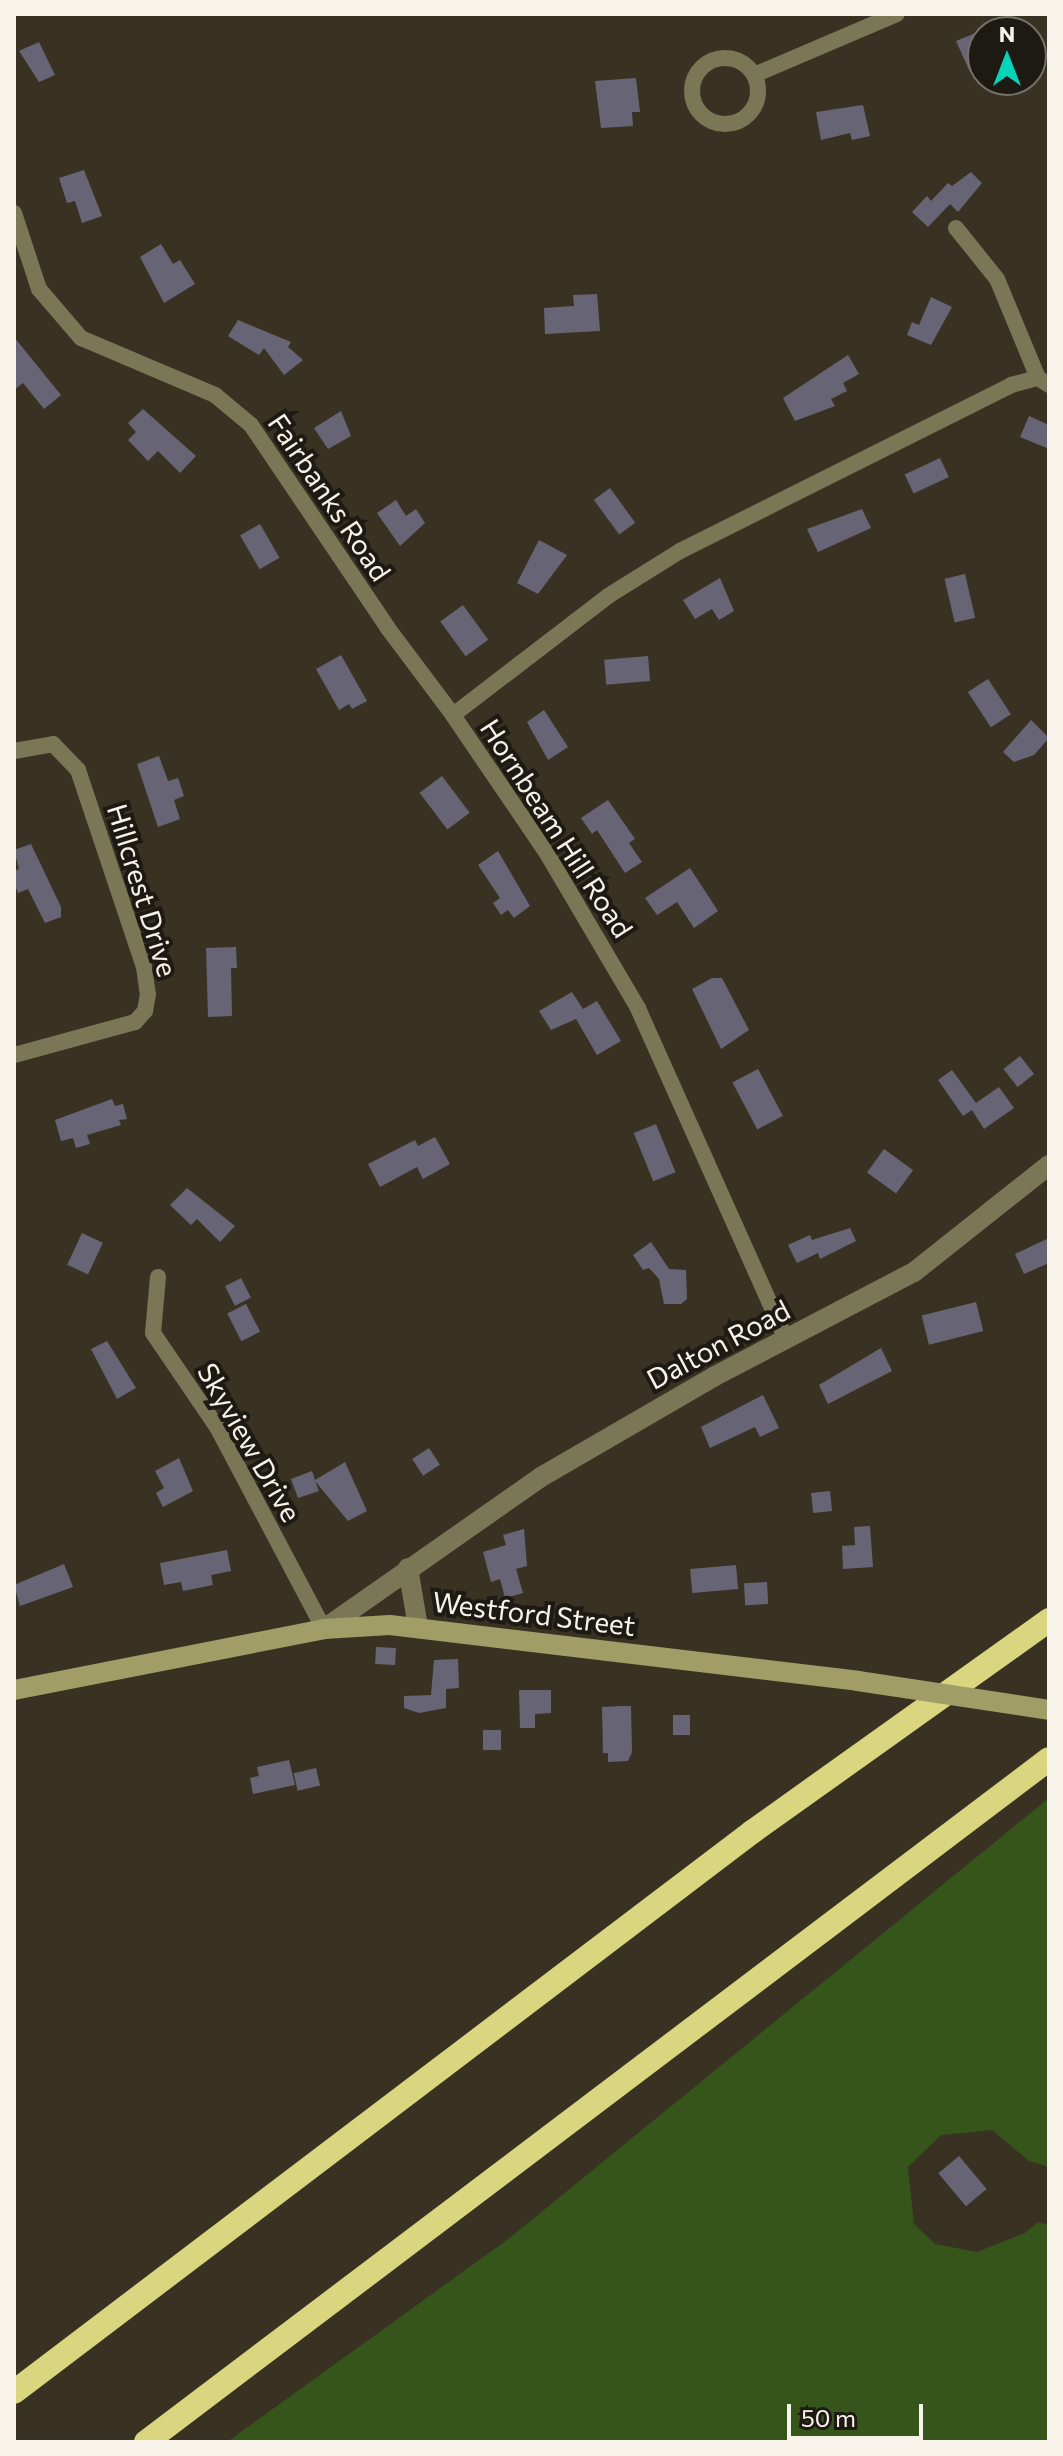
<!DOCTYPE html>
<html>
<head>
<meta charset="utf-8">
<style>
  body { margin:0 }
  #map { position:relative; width:1063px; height:2456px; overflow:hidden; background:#393223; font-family:Commissioner,sans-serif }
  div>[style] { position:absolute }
  .green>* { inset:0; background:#35551a }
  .building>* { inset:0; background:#676575; transform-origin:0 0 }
  .minor>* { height:16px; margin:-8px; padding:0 8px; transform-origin:8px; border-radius:8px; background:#797756 }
  .minor>.ring { margin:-8px; padding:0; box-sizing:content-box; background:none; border:16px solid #797756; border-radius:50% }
  .tertiary>* { height:20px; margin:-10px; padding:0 10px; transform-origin:10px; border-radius:10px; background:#797756 }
  .secondary>* { height:20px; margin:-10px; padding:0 10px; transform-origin:10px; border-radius:10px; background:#a09d67 }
  .motorway>* { height:24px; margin:-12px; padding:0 12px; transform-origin:12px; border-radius:12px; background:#dad57f }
  .secondary-bridge>* { height:20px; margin:-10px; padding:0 10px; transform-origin:10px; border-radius:10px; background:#a09d67 }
  span { translate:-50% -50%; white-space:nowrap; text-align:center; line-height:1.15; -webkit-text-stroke:8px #1d1a14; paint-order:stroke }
  .street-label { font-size:28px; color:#f8f3ea }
  .frame { position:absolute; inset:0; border:16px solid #f8f3ea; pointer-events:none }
  .north { position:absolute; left:967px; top:16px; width:80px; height:80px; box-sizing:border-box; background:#1d1a14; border:2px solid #75716a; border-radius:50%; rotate:0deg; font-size:22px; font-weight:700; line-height:32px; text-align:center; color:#f8f3ea }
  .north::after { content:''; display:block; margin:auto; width:28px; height:36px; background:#05d5b6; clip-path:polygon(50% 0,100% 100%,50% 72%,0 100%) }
  .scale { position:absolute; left:787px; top:2404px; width:136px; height:36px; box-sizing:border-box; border:4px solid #f8f3ea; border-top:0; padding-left:10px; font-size:24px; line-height:28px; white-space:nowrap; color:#f8f3ea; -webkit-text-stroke:6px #1d1a14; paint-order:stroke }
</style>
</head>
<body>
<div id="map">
  <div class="green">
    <i style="clip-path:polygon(1049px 1798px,1049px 2167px,1029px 2161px,992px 2130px,941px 2135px,908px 2167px,914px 2224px,935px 2244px,977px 2252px,1025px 2233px,1038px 2222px,1049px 2225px,1049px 2442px,227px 2442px,507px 2240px)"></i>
  </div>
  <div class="building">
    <i style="clip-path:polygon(983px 30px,983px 67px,970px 72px,956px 41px)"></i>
    <i style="clip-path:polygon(39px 42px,55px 75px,39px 82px,19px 51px)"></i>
    <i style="clip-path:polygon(636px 78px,640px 112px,632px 112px,633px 126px,601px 128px,595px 81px)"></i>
    <i style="clip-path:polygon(863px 105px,870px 136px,852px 140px,850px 133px,821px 140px,816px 112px)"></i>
    <i style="clip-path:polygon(84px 170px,102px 216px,82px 223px,75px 201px,67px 203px,59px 178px)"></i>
    <i style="clip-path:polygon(971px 172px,982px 183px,958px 212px,950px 204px,928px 227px,912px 212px,927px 196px,931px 201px,948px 183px,952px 186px)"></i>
    <i style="clip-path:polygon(161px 244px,173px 264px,180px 260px,195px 284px,164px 303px,140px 257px)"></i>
    <i style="clip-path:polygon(597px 294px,600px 331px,545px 334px,544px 308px,574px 306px,573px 295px)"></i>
    <i style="clip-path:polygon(931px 297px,952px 307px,931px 345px,907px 335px,912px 322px,919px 325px)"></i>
    <i style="clip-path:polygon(238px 320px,291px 342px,288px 347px,303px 360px,284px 375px,264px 348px,259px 355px,228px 336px)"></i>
    <i style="clip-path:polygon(14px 337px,61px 395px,44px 409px,23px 383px,14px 390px)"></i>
    <i style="clip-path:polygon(848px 355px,859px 374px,843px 383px,847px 391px,831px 399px,835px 406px,795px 421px,783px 398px)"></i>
    <i style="clip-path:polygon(143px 409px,196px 456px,180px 473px,158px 451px,148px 461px,128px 440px,136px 432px,128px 423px)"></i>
    <i style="clip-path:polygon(341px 411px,351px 436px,328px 449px,314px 428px)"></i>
    <i style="clip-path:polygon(1029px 416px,1049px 425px,1049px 449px,1020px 437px)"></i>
    <i style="left:940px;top:458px;width:21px;height:39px;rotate:65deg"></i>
    <i style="left:610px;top:488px;width:43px;height:20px;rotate:54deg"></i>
    <i style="clip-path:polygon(396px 500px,406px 516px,416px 509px,425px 523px,400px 546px,377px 513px)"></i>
    <i style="clip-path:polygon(862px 509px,871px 528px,818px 552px,807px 529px)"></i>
    <i style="left:260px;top:524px;width:39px;height:23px;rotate:60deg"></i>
    <i style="clip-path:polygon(539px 540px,567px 555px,538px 594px,517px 583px)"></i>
    <i style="left:965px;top:574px;width:45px;height:21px;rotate:77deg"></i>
    <i style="clip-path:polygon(720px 578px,734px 611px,719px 620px,712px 609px,695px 619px,683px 600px)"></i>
    <i style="left:463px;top:605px;width:43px;height:28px;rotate:54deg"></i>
    <i style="clip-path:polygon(341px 655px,367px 701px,352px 709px,349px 704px,339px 710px,316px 669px)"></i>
    <i style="left:648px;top:656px;width:25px;height:44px;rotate:85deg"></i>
    <i style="left:988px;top:679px;width:42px;height:24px;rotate:57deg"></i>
    <i style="clip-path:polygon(544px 710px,568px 747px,548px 760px,527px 722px)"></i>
    <i style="clip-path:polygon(1031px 720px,1049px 738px,1034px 755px,1014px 762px,1003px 752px)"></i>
    <i style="clip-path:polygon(159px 756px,168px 781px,178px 778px,184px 796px,174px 800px,180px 819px,158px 827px,137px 764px)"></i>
    <i style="left:442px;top:776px;width:46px;height:28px;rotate:53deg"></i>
    <i style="clip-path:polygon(608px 800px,635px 839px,629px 843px,642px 862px,625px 873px,597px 830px,592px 834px,581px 818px)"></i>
    <i style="clip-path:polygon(31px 844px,61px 907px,61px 917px,45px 923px,28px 889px,18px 893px,14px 883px,14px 871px,19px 869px,14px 850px)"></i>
    <i style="clip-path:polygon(498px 851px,530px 906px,514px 918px,508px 910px,501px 915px,493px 903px,500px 898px,478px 865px)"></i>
    <i style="clip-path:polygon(690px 868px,718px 911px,694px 928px,677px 902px,657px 915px,645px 898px)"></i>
    <i style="clip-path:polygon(236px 947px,237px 968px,231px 968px,232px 1016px,208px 1017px,206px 948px)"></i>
    <i style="clip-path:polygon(712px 978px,722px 978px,749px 1030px,721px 1049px,692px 989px)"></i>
    <i style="clip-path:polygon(572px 992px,583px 1009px,597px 1001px,621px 1041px,597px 1055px,576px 1019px,551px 1030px,539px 1011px)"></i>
    <i style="left:1020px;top:1056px;width:23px;height:21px;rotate:52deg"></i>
    <i style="left:758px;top:1069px;width:53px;height:29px;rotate:62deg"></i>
    <i style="clip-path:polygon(952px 1070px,976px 1103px,999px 1087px,1014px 1108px,984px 1129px,972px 1110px,963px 1116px,938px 1080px)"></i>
    <i style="clip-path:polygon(112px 1099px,115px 1106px,123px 1104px,127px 1119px,119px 1120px,121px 1125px,87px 1135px,90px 1144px,76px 1148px,73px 1138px,61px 1141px,55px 1120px)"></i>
    <i style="left:656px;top:1124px;width:52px;height:24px;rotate:68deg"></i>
    <i style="clip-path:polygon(435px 1137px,450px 1164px,423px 1179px,417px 1167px,380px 1187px,368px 1164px,415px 1140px,418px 1146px)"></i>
    <i style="left:884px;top:1149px;width:36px;height:29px;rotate:36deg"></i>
    <i style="clip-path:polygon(187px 1188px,235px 1226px,220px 1242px,197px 1219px,191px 1225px,170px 1205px)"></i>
    <i style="clip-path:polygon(850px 1228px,856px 1241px,820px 1259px,818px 1253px,797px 1263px,788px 1245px,810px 1235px,812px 1240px)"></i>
    <i style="left:82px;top:1233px;width:23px;height:35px;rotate:25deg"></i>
    <i style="clip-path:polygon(1049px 1238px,1049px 1263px,1024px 1274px,1015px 1254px)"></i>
    <i style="clip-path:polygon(651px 1242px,669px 1269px,686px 1270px,687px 1299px,681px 1304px,664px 1304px,659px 1279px,649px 1268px,643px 1270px,633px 1255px)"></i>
    <i style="left:241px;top:1278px;width:22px;height:18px;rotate:63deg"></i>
    <i style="left:976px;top:1302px;width:30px;height:56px;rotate:76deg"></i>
    <i style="left:246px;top:1304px;width:31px;height:21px;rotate:63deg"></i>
    <i style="clip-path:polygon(107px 1341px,136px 1388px,117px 1399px,91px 1349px)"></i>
    <i style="clip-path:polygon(881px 1348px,892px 1371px,828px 1404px,819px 1385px)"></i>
    <i style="clip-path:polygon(763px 1395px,779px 1428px,760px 1437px,755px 1427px,710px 1448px,701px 1427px)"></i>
    <i style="left:429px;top:1448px;width:20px;height:20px;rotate:57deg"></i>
    <i style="clip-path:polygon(179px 1458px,193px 1491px,163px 1507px,156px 1493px,164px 1488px,155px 1471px)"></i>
    <i style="clip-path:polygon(345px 1462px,367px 1511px,348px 1521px,315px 1481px,319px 1491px,298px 1498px,291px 1479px,312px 1471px,315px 1480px)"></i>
    <i style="left:830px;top:1491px;width:20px;height:19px;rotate:84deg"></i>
    <i style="clip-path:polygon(870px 1526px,873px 1567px,843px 1569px,842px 1546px,855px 1545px,854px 1527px)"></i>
    <i style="clip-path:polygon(524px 1529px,527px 1566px,516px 1569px,523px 1593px,505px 1598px,500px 1579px,491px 1582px,483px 1552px,506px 1545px,503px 1535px)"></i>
    <i style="clip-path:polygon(227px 1550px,231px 1571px,211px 1575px,213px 1585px,183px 1591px,181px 1582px,164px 1585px,160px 1563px)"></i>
    <i style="clip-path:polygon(64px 1564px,73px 1587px,20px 1606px,14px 1585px)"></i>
    <i style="left:736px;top:1565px;width:24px;height:46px;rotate:85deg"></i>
    <i style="left:767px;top:1582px;width:22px;height:23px;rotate:87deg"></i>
    <i style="left:376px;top:1647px;width:20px;height:17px;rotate:3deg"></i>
    <i style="clip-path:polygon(458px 1659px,459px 1688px,446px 1689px,446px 1708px,419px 1713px,404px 1708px,404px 1696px,431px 1695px,434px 1660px)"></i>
    <i style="clip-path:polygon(519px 1690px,551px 1690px,551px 1713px,535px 1714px,535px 1728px,520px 1728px)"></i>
    <i style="clip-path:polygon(621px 1706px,631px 1706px,632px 1752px,628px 1761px,608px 1762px,608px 1753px,603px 1753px,602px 1707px)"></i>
    <i style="left:673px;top:1715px;width:17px;height:20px"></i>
    <i style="left:483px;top:1730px;width:18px;height:20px"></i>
    <i style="clip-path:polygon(289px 1760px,295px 1785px,253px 1794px,250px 1778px,259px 1776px,257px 1767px)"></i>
    <i style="left:316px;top:1768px;width:18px;height:23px;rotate:77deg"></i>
    <i style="left:959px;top:2156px;width:43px;height:27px;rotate:50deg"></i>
  </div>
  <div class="minor">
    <i class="ring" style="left:692px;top:58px;width:50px;height:50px"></i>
    <i style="left:754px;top:75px;width:155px;rotate:-23.1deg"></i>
    <i style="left:14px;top:213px;width:80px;rotate:71.8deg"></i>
    <i style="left:39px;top:289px;width:65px;rotate:49.4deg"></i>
    <i style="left:81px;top:338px;width:146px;rotate:23deg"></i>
    <i style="left:215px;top:395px;width:47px;rotate:39.8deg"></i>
    <i style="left:251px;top:425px;width:244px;rotate:56deg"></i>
    <i style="left:387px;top:627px;width:110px;rotate:53.1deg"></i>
    <i style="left:956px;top:228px;width:65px;rotate:51.2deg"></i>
    <i style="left:997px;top:279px;width:107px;rotate:67.5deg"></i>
    <i style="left:14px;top:751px;width:40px;rotate:-10deg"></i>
    <i style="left:53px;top:744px;width:36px;rotate:46deg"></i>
    <i style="left:78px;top:770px;width:208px;rotate:71.5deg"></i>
    <i style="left:144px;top:967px;width:27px;rotate:82deg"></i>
    <i style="left:148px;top:994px;width:17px;rotate:100deg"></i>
    <i style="left:145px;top:1011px;width:15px;rotate:132deg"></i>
    <i style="left:135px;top:1022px;width:125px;rotate:164.7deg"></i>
    <i style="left:158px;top:1277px;width:56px;rotate:95.1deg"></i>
    <i style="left:153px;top:1333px;width:114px;rotate:55.8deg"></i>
    <i style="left:217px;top:1427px;width:229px;rotate:62.1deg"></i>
    <i style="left:785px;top:1337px;width:360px;rotate:-114.1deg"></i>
    <i style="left:638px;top:1008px;width:178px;rotate:-120.5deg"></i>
    <i style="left:548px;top:855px;width:169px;rotate:-124.2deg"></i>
    <i style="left:453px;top:715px;width:195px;rotate:-37.5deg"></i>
    <i style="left:608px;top:596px;width:85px;rotate:-32deg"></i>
    <i style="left:680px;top:551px;width:370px;rotate:-26.6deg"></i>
    <i style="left:1011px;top:385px;width:28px;rotate:-15deg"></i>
    <i style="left:1038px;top:378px;width:13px;rotate:32deg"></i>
  </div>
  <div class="tertiary">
    <i style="left:408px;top:1568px;width:60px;rotate:80.4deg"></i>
    <i style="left:324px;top:1629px;width:265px;rotate:-35deg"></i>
    <i style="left:541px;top:1477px;width:201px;rotate:-30.1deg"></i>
    <i style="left:715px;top:1376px;width:225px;rotate:-27.6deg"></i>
    <i style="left:914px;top:1272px;width:172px;rotate:-38.4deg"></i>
  </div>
  <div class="secondary">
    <i style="left:14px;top:1690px;width:316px;rotate:-11.1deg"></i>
    <i style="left:324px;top:1629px;width:66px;rotate:-3.5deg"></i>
    <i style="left:390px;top:1625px;width:471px;rotate:6.8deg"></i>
  </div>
  <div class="motorway">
    <i style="left:14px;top:2392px;width:926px;rotate:-37.19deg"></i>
    <i style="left:752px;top:1832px;width:365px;rotate:-35.5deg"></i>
    <i style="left:146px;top:2442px;width:1132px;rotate:-37.1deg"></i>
  </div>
  <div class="secondary-bridge">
    <i style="left:858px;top:1681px;width:193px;rotate:8.6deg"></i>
  </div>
  <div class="street-label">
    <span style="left:330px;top:497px;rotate:56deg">Fairbanks Road</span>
    <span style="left:557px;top:828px;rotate:57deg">Hornbeam Hill Road</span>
    <span style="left:143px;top:890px;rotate:73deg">Hillcrest Drive</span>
    <span style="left:718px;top:1344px;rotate:-28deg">Dalton Road</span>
    <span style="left:250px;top:1442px;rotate:60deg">Skyview Drive</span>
    <span style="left:534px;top:1613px;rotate:7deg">Westford Street</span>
  </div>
  <div class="frame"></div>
  <div class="north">N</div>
  <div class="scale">50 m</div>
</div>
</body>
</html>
